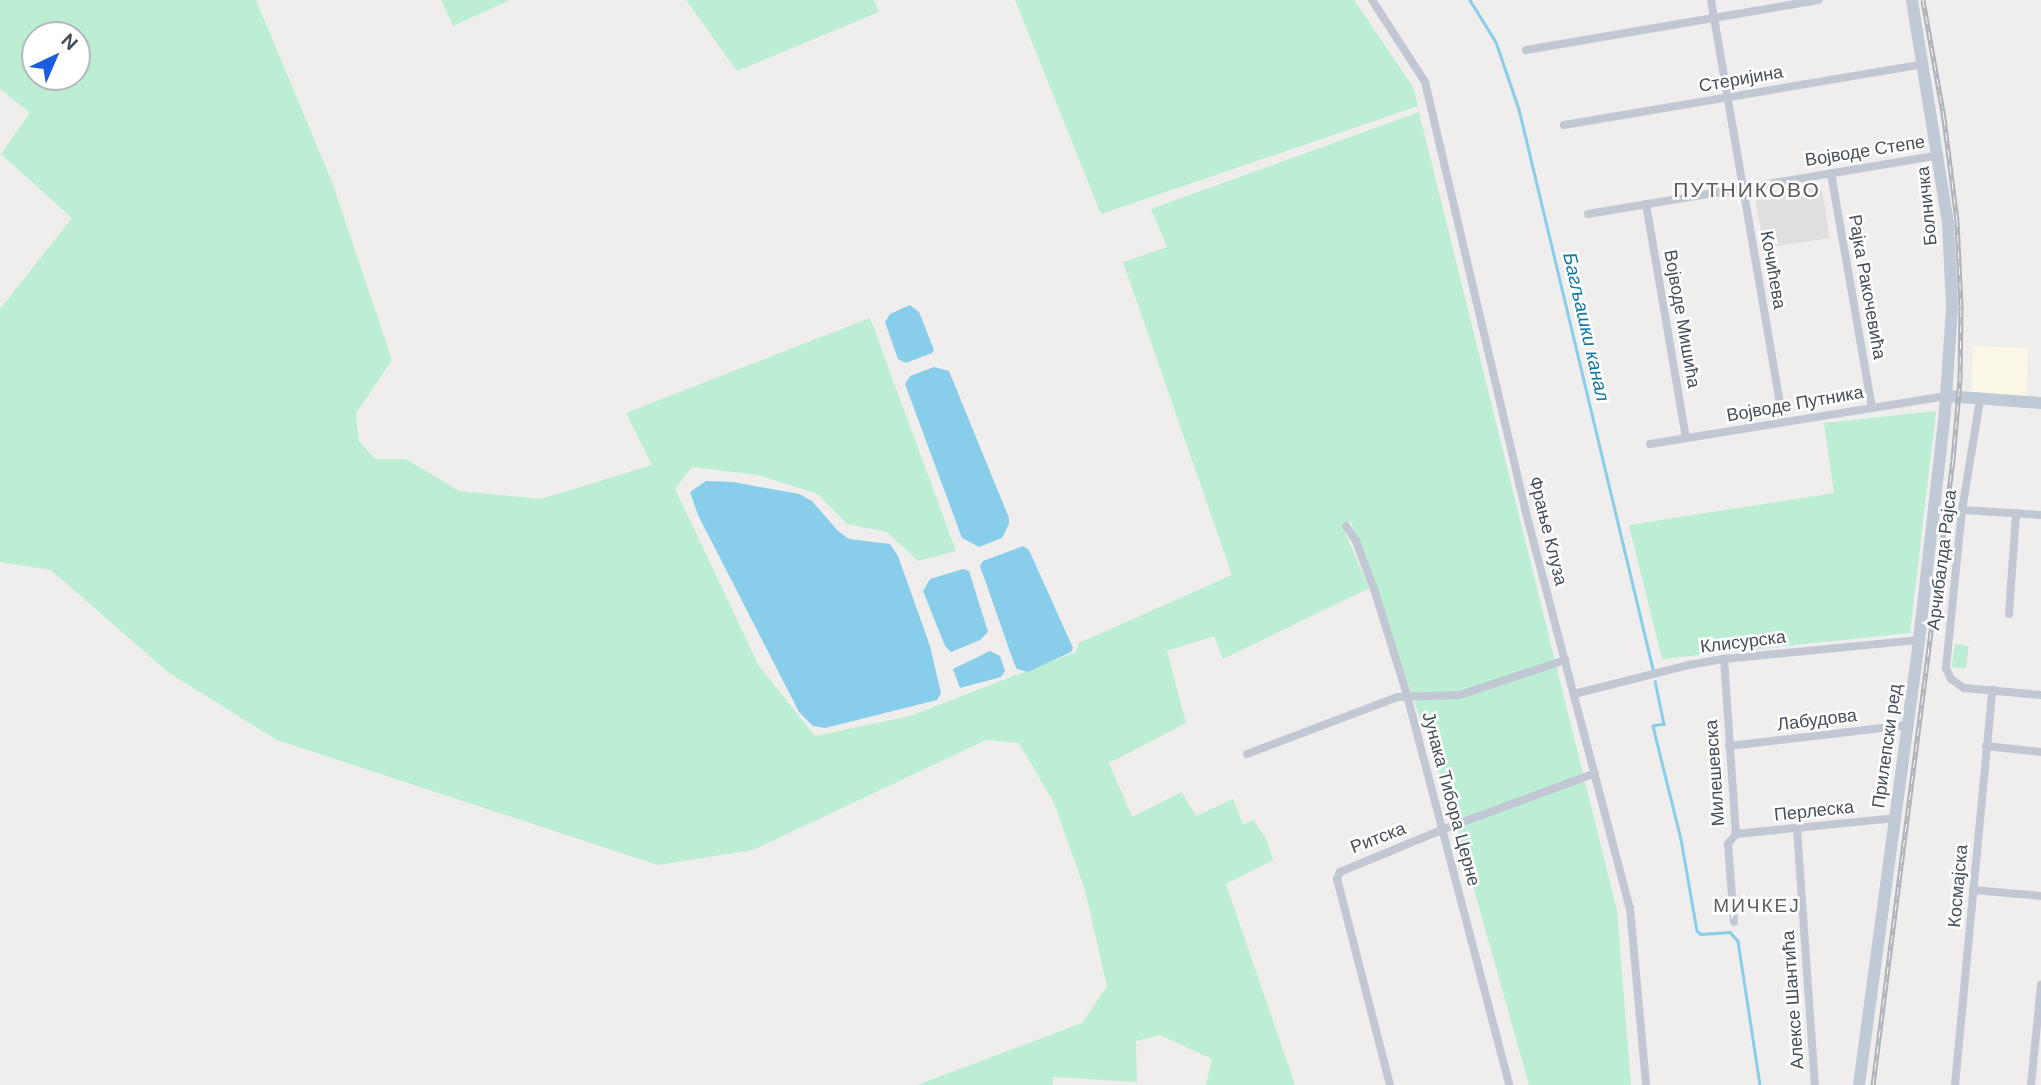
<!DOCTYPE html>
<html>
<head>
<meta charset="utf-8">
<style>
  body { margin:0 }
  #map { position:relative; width:2041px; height:1085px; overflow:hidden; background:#f0eded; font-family:"DM Sans",sans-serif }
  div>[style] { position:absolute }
  .commercial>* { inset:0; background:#fbf7e6; transform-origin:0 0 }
  .education>* { inset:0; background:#e1dedf }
  .green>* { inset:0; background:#bbeed3; transform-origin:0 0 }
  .water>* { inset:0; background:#88ceeb }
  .stream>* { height:2.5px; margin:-1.25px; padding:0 1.25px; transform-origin:1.25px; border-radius:1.25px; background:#88ceeb }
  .street>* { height:8px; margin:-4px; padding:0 4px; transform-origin:4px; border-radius:4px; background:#c1c8d3 }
  .secondary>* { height:12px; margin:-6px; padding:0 6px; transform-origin:6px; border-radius:6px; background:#c0c9d6 }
  .rail>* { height:5px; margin-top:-2.5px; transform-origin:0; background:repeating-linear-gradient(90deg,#fff 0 8px,#afb2b8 0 16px); box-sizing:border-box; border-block:2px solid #afb2b8 }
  span { translate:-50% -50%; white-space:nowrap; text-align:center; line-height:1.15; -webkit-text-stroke:5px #fff; paint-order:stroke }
  .street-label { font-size:18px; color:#464f5a }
  .water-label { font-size:19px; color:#0d78a6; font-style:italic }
  .neighbourhood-label { font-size:19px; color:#5a5d62; letter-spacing:2px }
  .quarter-label { font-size:21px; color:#5a5d62; letter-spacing:2px }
  .north { position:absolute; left:21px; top:21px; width:70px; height:70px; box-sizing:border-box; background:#fff; border:2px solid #b5b9bd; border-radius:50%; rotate:44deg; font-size:19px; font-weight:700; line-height:28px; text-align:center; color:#464f5a }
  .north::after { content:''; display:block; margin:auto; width:24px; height:32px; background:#1a5edd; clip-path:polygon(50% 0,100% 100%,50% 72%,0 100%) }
</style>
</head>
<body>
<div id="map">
  <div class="commercial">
    <i style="left:1973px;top:346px;width:55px;height:50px;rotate:2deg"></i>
  </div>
  <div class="education">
    <i style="clip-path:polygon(1816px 187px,1822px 191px,1830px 238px,1764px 248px,1755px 196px)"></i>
  </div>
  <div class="green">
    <i style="clip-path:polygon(evenodd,0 0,256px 0,332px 182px,392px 360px,356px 413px,359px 441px,375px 459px,406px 459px,459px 491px,541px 499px,652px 465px,626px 413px,870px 318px,956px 551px,918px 561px,887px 532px,847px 524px,818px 494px,758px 475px,692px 467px,675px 489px,759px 666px,815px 736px,910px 716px,1076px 652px,1079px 643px,1232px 575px,1123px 262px,1167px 247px,1151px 209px,1419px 112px,1617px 911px,1631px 1085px,1529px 1085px,1448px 797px,1351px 522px,1341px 523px,1369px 588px,1223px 659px,1214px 636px,1167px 651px,1186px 723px,1109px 763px,1132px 817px,1182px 792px,1196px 816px,1233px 799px,1243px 825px,1253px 820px,1266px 838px,1273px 860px,1226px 884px,1295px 1085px,1206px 1085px,1212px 1059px,1160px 1035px,1136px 1041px,1137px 1082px,1053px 1077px,1053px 1085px,917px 1085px,1082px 1023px,1107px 986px,1085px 890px,1054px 803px,1019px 743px,986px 740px,753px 850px,658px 865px,277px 740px,168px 672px,51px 570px,0 562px,0 309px,72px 218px,1px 154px,30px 113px,0 89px,0 0,35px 35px,77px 35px,77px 77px,35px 77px,35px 35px)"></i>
    <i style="clip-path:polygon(441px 0,510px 0,453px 26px)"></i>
    <i style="clip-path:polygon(686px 0,874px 0,879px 12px,737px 71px)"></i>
    <i style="clip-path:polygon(1015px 0,1354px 0,1413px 87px,1418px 106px,1101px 214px)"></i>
    <i style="clip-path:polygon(1936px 411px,1910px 633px,1662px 659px,1629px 525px,1834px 493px,1824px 423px)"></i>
    <i style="left:1955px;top:644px;width:14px;height:23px;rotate:8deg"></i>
  </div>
  <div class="water">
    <i style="clip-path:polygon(910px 305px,919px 312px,934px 350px,932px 353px,906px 363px,898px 359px,885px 322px,890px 314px)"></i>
    <i style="clip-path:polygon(934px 367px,949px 371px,1009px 518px,1009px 524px,1002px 538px,979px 547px,962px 538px,905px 384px,910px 376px)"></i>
    <i style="clip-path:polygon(706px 481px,733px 482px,799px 494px,812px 501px,838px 531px,849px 539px,890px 544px,898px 556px,930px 646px,941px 693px,937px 700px,825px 728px,813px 726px,799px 712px,698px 515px,690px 492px)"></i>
    <i style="clip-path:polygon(1023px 546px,1029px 550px,1073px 648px,1071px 652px,1028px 672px,1017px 669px,1014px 663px,980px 566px,983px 561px)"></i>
    <i style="clip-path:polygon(963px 569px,969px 571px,988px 632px,980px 640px,951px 652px,945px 646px,923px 591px,930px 579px)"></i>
    <i style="clip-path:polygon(990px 651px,1000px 656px,1005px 671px,1001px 677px,960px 688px,953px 669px)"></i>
  </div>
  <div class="stream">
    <i style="left:1470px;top:0;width:49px;rotate:58.2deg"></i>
    <i style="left:1496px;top:42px;width:71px;rotate:71.1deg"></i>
    <i style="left:1519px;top:109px;width:576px;rotate:76.54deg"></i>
    <i style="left:1655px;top:681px;width:44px;rotate:78.2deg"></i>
    <i style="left:1664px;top:724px;width:11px;rotate:170deg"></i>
    <i style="left:1653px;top:726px;width:116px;rotate:76.1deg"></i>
    <i style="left:1681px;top:839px;width:93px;rotate:80.1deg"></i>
    <i style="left:1697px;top:931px;width:5px;rotate:37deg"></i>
    <i style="left:1701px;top:934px;width:29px;rotate:-4deg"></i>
    <i style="left:1730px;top:932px;width:12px;rotate:48deg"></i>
    <i style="left:1738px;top:941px;width:146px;rotate:81.3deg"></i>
  </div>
  <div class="street">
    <i style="left:1372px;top:0;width:98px;rotate:57.1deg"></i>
    <i style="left:1425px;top:82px;width:439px;rotate:76.8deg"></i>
    <i style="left:1525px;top:509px;width:413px;rotate:75.3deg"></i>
    <i style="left:1630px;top:908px;width:178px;rotate:84.8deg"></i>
    <i style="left:1711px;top:0;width:428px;rotate:80.3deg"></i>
    <i style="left:1526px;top:50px;width:297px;rotate:-9.7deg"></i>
    <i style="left:1564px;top:125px;width:365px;rotate:-9.6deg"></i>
    <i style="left:1831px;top:173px;width:238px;rotate:80.1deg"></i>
    <i style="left:1646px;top:204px;width:237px;rotate:80.3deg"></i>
    <i style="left:1588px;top:214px;width:356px;rotate:-9.5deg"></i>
    <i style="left:1980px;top:400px;width:111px;rotate:99.3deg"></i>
    <i style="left:1962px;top:510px;width:159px;rotate:95.8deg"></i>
    <i style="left:1946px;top:668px;width:12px;rotate:66deg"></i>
    <i style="left:1951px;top:679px;width:16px;rotate:35deg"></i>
    <i style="left:1964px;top:688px;width:77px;rotate:5.2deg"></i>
    <i style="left:1650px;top:444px;width:300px;rotate:-9.2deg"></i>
    <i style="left:1962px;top:510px;width:79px;rotate:3.6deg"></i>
    <i style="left:1346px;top:526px;width:18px;rotate:56deg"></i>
    <i style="left:1356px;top:541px;width:54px;rotate:69.6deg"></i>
    <i style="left:1375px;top:592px;width:108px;rotate:72.7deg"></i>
    <i style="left:1407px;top:695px;width:403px;rotate:75.3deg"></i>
    <i style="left:2009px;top:614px;width:101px;rotate:-86deg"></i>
    <i style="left:1724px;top:659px;width:175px;rotate:86.1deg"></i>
    <i style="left:1736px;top:834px;width:13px;rotate:129deg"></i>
    <i style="left:1728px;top:844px;width:78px;rotate:85.6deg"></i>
    <i style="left:1574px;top:694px;width:119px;rotate:-14.2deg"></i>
    <i style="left:1689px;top:665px;width:36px;rotate:-10deg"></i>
    <i style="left:1724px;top:659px;width:196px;rotate:-5.6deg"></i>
    <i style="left:1729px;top:746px;width:180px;rotate:-6.7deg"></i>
    <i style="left:1986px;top:746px;width:55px;rotate:6.2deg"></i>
    <i style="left:1247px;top:754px;width:161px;rotate:-20.7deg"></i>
    <i style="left:1398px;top:697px;width:62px;rotate:-1.8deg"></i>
    <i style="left:1460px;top:695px;width:111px;rotate:-18.4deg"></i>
    <i style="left:1797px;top:829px;width:257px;rotate:86deg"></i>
    <i style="left:1736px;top:834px;width:160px;rotate:-5.7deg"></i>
    <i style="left:1973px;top:890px;width:68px;rotate:5deg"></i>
    <i style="left:1390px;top:1085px;width:213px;rotate:-104.4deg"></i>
    <i style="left:1337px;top:879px;width:8px;rotate:-67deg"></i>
    <i style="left:1340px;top:872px;width:113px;rotate:-22.5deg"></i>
    <i style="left:1444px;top:829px;width:161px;rotate:-20.3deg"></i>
    <i style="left:1955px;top:1085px;width:397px;rotate:-84.6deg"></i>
    <i style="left:2031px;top:1085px;width:101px;rotate:-84.3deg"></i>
  </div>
  <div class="secondary">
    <i style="left:1946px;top:396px;width:95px;rotate:4.2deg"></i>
    <i style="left:1859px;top:1085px;width:449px;rotate:-82.3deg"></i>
    <i style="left:1919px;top:640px;width:230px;rotate:-83.5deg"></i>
    <i style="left:1945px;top:411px;width:104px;rotate:-86.1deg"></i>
    <i style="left:1952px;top:307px;width:84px;rotate:-92.7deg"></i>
    <i style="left:1948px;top:223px;width:226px;rotate:-99.2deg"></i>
  </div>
  <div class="rail">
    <i style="left:1873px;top:1085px;width:630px;rotate:-82.71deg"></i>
    <i style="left:1953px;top:460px;width:80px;rotate:-85deg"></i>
    <i style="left:1960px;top:380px;width:74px;rotate:-89.2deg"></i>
    <i style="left:1961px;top:306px;width:86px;rotate:-92.7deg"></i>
    <i style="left:1957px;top:220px;width:103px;rotate:-97.3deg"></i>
    <i style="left:1944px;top:118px;width:120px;rotate:-100.1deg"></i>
  </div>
  <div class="street-label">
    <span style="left:1741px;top:79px;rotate:-10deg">Стеријина</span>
    <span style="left:1865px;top:151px;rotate:-9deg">Војводе Степе</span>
    <span style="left:1927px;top:206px;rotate:-96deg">Болничка</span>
    <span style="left:1773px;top:270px;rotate:80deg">Кочићева</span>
    <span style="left:1867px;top:287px;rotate:80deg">Рајка Ракочевића</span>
    <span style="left:1682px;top:319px;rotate:80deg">Војводе Мишића</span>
    <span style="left:1795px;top:404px;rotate:-10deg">Војводе Путника</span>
    <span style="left:1548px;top:531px;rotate:76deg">Фрање Клуза</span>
    <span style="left:1942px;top:560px;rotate:-83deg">Арчибалда Рајса</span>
    <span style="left:1743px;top:642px;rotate:-7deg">Клисурска</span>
    <span style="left:1817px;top:720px;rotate:-7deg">Лабудова</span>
    <span style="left:1887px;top:746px;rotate:-82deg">Прилепски ред</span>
    <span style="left:1715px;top:773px;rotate:-94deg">Милешевска</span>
    <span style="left:1451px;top:799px;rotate:75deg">Јунака Тибора Церне</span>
    <span style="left:1814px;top:811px;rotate:-6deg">Перлеска</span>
    <span style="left:1378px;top:838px;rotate:-21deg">Ритска</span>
    <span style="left:1958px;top:886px;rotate:-85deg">Космајска</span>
    <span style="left:1793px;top:1000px;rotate:-94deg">Алексе Шантића</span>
  </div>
  <div class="water-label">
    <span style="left:1586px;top:327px;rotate:77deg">Багљашки канал</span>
  </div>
  <div class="neighbourhood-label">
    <span style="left:1757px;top:906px">МИЧКЕЈ</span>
  </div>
  <div class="quarter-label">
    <span style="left:1747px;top:190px">ПУТНИКОВО</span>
  </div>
  <div class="north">N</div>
</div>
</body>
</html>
